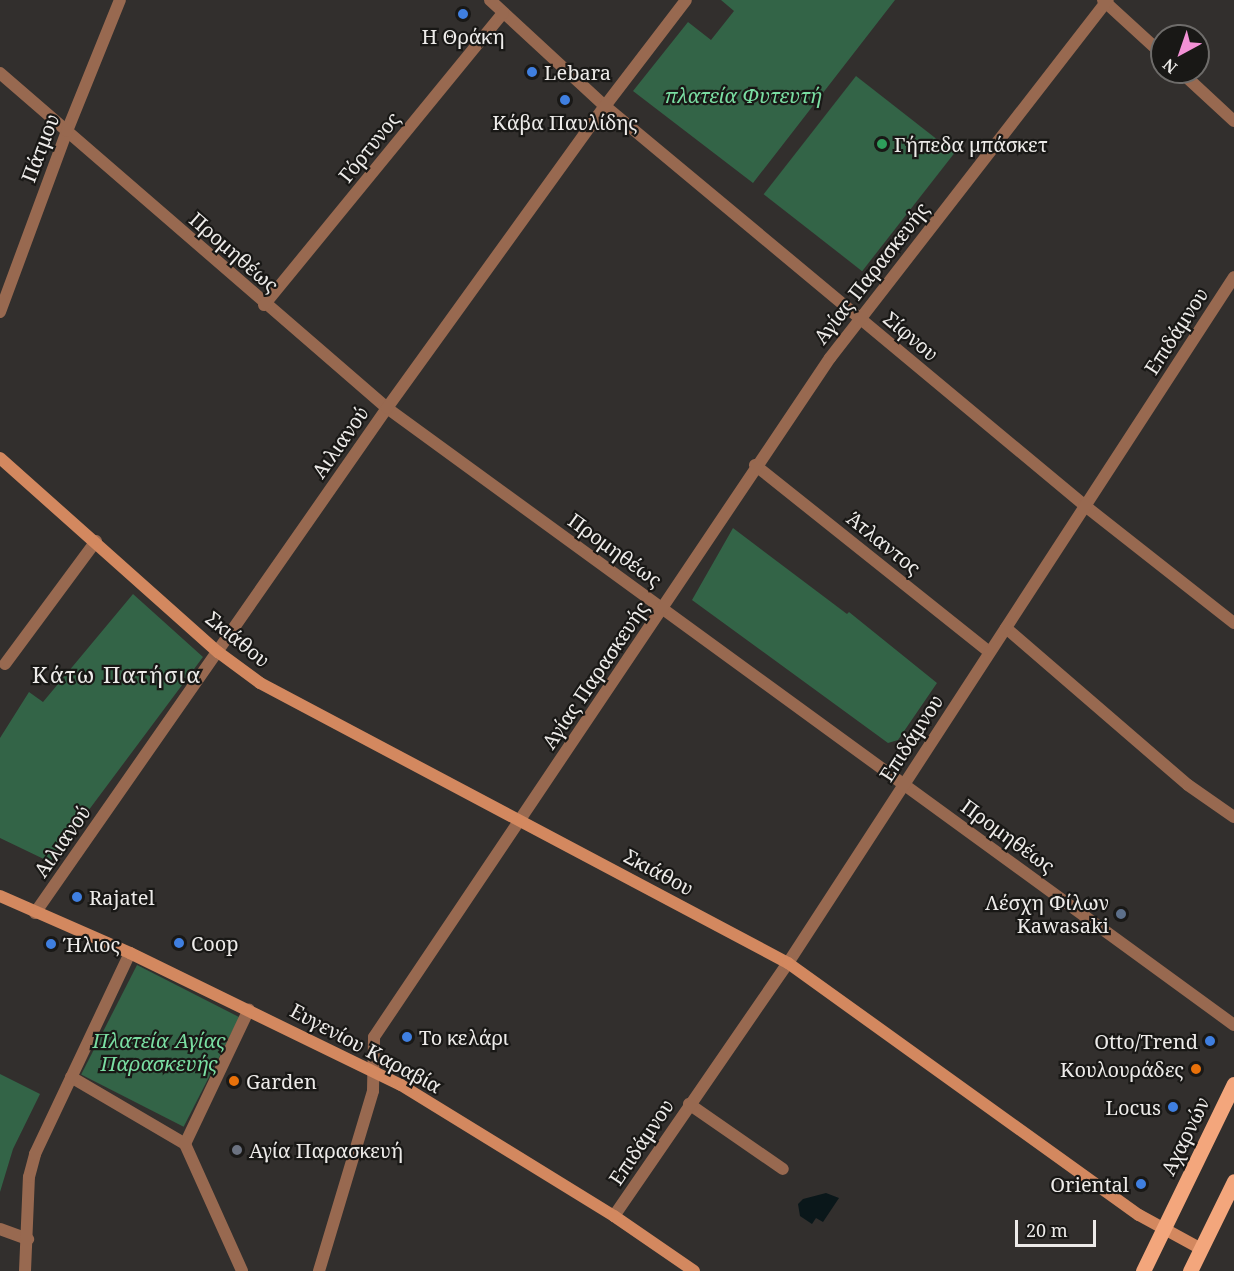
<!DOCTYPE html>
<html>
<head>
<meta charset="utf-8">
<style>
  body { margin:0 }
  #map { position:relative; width:1234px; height:1271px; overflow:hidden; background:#322f2d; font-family:"Noto Serif",serif }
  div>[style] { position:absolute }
  .green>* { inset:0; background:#336447; transform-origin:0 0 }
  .water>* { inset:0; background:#0a171a }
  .lane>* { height:12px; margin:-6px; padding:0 6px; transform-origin:6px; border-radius:6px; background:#986950 }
  .street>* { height:12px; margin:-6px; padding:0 6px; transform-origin:6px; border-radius:6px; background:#986950 }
  .secondary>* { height:12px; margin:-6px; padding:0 6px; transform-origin:6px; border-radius:6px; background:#d3885f }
  .primary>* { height:15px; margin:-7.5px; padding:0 7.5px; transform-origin:7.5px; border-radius:7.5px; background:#f3a67c }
  .dots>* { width:16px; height:16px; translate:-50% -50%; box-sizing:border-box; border:3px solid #191816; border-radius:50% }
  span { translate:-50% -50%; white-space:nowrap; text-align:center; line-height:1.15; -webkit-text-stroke:4.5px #191816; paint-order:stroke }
  .poi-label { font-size:20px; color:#edebe9 }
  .left { translate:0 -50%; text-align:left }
  .right { translate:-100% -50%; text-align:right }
  .park-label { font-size:20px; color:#7adea2; font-style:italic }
  .street-label { font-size:20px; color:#edebe9 }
  .quarter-label { font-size:22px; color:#edebe9; letter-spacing:1.5px }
  .north { position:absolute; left:1150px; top:24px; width:60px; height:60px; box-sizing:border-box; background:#191816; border:2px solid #6e6c6a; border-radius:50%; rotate:220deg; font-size:16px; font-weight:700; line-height:24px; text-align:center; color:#edebe9 }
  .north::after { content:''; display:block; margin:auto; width:21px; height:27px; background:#f391d6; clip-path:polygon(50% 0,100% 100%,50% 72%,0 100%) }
  .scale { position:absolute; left:1015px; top:1220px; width:81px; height:27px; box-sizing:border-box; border:3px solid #edebe9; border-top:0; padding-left:8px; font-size:18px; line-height:21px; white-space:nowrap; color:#edebe9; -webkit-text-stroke:4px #191816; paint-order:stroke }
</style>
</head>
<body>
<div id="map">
  <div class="green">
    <i style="clip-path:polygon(721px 0,895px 0,753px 183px,633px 91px,688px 22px,711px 40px,734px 11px)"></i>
    <i style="left:856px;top:76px;width:125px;height:150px;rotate:38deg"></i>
    <i style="clip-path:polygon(733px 528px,847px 614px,849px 612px,937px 683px,898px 740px,888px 743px,692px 600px)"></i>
    <i style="clip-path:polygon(133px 594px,203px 657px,50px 862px,0 838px,0 738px,29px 692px,43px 702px)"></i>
    <i style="left:137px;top:965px;width:115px;height:123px;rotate:27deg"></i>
    <i style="clip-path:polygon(0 1074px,40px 1094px,13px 1149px,0 1192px)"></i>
  </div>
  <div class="water">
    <i style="clip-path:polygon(826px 1193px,839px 1198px,823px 1222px,816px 1218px,812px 1224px,800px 1216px,798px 1204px,803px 1199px)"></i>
  </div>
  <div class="lane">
    <i style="left:689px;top:1104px;width:114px;rotate:34.7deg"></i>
  </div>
  <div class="street">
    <i style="left:490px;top:0;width:156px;rotate:42.7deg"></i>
    <i style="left:605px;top:106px;width:623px;rotate:39.79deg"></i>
    <i style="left:1084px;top:505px;width:191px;rotate:38.2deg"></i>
    <i style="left:1103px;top:0;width:80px;rotate:42.5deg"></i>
    <i style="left:1181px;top:72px;width:72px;rotate:42.8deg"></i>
    <i style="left:0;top:73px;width:512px;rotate:40.88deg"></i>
    <i style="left:387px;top:408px;width:1048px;rotate:36.07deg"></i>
    <i style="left:264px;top:305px;width:377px;rotate:-50.7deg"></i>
    <i style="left:0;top:312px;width:193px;rotate:-69.7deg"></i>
    <i style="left:67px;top:131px;width:141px;rotate:-68deg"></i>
    <i style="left:755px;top:465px;width:300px;rotate:38.6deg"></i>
    <i style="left:1006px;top:628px;width:240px;rotate:40.8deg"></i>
    <i style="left:1188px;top:785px;width:56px;rotate:34.8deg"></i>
    <i style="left:5px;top:664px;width:153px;rotate:-53.5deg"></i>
    <i style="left:35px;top:913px;width:616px;rotate:-55.12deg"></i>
    <i style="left:387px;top:408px;width:372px;rotate:-54.2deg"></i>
    <i style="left:605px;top:106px;width:133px;rotate:-52.6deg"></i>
    <i style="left:71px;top:1077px;width:132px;rotate:30.4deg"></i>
    <i style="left:185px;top:1144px;width:149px;rotate:-64.6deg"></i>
    <i style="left:185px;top:1144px;width:139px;rotate:65.8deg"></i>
    <i style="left:614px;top:1216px;width:307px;rotate:-55.5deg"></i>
    <i style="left:788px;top:963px;width:818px;rotate:-56.97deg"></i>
    <i style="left:0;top:1229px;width:30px;rotate:20deg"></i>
    <i style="left:25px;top:1271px;width:94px;rotate:-87.6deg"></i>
    <i style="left:29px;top:1177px;width:24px;rotate:-75deg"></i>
    <i style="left:35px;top:1154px;width:222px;rotate:-64.7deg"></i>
    <i style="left:319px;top:1271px;width:188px;rotate:-73.3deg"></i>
    <i style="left:373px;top:1091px;width:54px;rotate:-88.9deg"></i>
    <i style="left:374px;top:1037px;width:818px;rotate:-56.12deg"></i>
    <i style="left:830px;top:358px;width:453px;rotate:-52.2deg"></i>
  </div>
  <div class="secondary">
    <i style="left:0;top:458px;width:292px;rotate:41.7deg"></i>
    <i style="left:218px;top:652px;width:52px;rotate:36.4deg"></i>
    <i style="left:260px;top:683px;width:598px;rotate:27.94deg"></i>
    <i style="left:788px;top:963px;width:432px;rotate:35.7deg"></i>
    <i style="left:1139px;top:1215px;width:71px;rotate:28.7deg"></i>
    <i style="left:0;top:896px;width:142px;rotate:23.7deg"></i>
    <i style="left:130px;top:953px;width:301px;rotate:26deg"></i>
    <i style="left:401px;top:1085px;width:250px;rotate:31.6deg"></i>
    <i style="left:614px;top:1216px;width:97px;rotate:34.5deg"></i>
  </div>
  <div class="primary">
    <i style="left:1143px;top:1271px;width:208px;rotate:-64.1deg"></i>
    <i style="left:1190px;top:1271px;width:100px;rotate:-63.9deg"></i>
  </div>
  <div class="dots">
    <i style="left:463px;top:14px;background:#3f7fe0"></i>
    <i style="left:532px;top:72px;background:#3f7fe0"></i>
    <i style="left:565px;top:100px;background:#3f7fe0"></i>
    <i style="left:882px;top:144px;background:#2e9e5b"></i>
    <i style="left:77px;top:897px;background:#3f7fe0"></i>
    <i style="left:1121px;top:914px;background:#5c6f8a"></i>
    <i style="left:179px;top:943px;background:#3f7fe0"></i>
    <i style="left:51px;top:944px;background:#3f7fe0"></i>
    <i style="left:407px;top:1037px;background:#3f7fe0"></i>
    <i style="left:1210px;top:1041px;background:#3f7fe0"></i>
    <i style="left:1196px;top:1069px;background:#e8710a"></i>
    <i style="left:234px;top:1081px;background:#e8710a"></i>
    <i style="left:1173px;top:1107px;background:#3f7fe0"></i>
    <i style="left:237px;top:1150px;background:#6b7280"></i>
    <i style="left:1141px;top:1184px;background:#3f7fe0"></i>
  </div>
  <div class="poi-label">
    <span style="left:463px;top:36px">Η Θράκη</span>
    <span class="left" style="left:544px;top:72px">Lebara</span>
    <span style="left:565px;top:122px">Κάβα Παυλίδης</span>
    <span class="left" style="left:894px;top:144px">Γήπεδα μπάσκετ</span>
    <span class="left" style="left:89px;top:897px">Rajatel</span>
    <span class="right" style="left:1109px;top:914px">Λέσχη Φίλων<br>Kawasaki</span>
    <span class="left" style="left:191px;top:943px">Coop</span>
    <span class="left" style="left:63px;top:944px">Ήλιος</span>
    <span class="left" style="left:419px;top:1037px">Το κελάρι</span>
    <span class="right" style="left:1198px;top:1041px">Otto/Trend</span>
    <span class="right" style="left:1184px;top:1069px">Κουλουράδες</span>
    <span class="left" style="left:246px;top:1081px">Garden</span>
    <span class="right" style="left:1161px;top:1107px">Locus</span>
    <span class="left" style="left:249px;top:1150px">Αγία Παρασκευή</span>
    <span class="right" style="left:1129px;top:1184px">Oriental</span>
  </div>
  <div class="park-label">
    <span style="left:743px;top:95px">πλατεία Φυτευτή</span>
    <span style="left:159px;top:1052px">Πλατεία Αγίας<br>Παρασκευής</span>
  </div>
  <div class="street-label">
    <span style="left:369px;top:147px;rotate:-51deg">Γόρτυνος</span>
    <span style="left:40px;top:148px;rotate:-69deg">Πάτμου</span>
    <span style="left:234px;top:252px;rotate:41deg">Προμηθέως</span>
    <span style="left:871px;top:273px;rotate:-52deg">Αγίας Παρασκευής</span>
    <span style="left:1176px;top:331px;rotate:-57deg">Επιδάμνου</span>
    <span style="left:911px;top:336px;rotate:40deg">Σίφνου</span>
    <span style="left:340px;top:442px;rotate:-55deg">Αιλιανού</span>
    <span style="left:884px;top:543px;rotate:39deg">Άτλαντος</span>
    <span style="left:615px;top:550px;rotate:36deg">Προμηθέως</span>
    <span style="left:238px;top:639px;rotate:39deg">Σκιάθου</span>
    <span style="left:595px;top:675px;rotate:-56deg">Αγίας Παρασκευής</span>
    <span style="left:911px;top:738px;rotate:-57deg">Επιδάμνου</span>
    <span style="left:1008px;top:836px;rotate:36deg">Προμηθέως</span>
    <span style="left:62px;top:841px;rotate:-55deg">Αιλιανού</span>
    <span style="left:659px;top:872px;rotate:28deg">Σκιάθου</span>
    <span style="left:366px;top:1048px;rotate:28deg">Ευγενίου Καραβία</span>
    <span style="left:1185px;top:1136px;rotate:-64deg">Αχαρνών</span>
    <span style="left:641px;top:1142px;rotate:-56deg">Επιδάμνου</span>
  </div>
  <div class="quarter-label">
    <span style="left:117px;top:675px">Κάτω Πατήσια</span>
  </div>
  <div class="north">N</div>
  <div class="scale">20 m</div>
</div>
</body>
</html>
